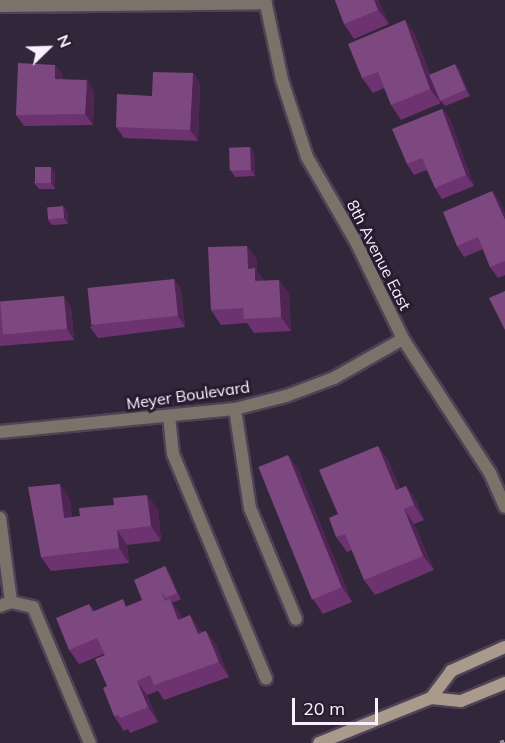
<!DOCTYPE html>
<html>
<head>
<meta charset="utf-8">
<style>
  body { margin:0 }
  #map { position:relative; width:505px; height:743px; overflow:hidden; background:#32263b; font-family:Mulish,sans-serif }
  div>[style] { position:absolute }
  .path>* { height:4px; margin-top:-2px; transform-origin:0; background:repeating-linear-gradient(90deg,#988ea0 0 4.5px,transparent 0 9px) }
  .roads { filter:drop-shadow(2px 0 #4e4256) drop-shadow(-2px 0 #4e4256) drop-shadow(0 2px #4e4256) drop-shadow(0 -2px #4e4256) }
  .service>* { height:12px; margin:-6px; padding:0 6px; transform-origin:6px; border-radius:6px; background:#7b7269 }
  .minor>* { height:12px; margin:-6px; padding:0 6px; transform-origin:6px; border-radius:6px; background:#7b7269 }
  .secondary>* { height:12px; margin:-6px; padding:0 6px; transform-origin:6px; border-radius:6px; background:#a99a8b }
  .wall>* { inset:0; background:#6c3370 }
  .shaded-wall>* { inset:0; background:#4f2554 }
  .building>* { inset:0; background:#7c487f; transform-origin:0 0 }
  span { translate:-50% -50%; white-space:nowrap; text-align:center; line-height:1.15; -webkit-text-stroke:6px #281c31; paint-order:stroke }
  .street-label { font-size:16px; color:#f8f0fe }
  .north { position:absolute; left:18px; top:18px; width:60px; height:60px; -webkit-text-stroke:4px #281c31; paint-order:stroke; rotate:67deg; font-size:16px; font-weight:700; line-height:24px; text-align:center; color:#f8f0fe }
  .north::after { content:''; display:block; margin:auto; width:21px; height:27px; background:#f8f0fe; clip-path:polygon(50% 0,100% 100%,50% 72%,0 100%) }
  .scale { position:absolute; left:292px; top:698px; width:86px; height:27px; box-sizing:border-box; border:3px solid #f8f0fe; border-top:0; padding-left:8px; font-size:18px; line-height:21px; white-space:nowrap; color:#f8f0fe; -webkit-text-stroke:4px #281c31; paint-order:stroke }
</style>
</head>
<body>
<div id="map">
  <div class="path">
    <i style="left:500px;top:743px;width:5px;rotate:-22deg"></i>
  </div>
  <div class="roads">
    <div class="service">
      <i style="left:235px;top:409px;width:100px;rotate:81.4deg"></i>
      <i style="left:250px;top:508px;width:120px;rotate:67.5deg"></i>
      <i style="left:169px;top:416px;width:38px;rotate:84deg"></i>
      <i style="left:173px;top:454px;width:243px;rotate:67.5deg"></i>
      <i style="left:0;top:518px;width:85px;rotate:82.5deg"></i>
      <i style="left:11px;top:602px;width:12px;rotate:160deg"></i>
      <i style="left:11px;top:602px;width:23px;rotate:13deg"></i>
      <i style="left:33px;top:607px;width:147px;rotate:67.3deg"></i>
    </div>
    <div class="minor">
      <i style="left:265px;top:0;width:82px;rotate:78deg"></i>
      <i style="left:282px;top:80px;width:81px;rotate:72deg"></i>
      <i style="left:307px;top:157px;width:98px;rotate:60deg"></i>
      <i style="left:356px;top:242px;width:108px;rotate:64.1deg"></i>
      <i style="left:403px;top:339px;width:160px;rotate:57deg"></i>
      <i style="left:490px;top:473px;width:37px;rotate:66deg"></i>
      <i style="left:0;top:6px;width:266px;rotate:-0.6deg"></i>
      <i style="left:0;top:432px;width:236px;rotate:-5.6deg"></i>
      <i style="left:235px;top:409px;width:53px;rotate:-14.3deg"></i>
      <i style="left:286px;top:396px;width:51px;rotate:-20.6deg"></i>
      <i style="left:334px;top:378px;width:79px;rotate:-29.5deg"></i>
    </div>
    <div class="secondary">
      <i style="left:431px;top:698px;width:34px;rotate:-53deg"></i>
      <i style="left:451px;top:671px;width:59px;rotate:-24deg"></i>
      <i style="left:319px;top:743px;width:121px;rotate:-21.9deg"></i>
      <i style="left:431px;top:698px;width:30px;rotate:6deg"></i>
      <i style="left:461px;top:701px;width:48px;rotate:-22.2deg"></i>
    </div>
  </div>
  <div class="wall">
    <i style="clip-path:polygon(335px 0,378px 0,389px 24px,354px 39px,344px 24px)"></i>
    <i style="clip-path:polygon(405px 20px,415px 35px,430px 74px,459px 69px,470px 96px,445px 106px,441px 101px,434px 85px,441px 103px,401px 120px,391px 105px,384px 88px,373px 93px,362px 78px)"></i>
    <i style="clip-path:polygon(55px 65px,63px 76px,63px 79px,94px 91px,93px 125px,24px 126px,16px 115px)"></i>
    <i style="clip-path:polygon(193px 73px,200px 84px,198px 141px,124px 138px,116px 127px,152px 96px)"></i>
    <i style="clip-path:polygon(442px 109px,450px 119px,474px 186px,442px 199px,435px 188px,427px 170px,414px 175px,407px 164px)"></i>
    <i style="clip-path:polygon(250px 147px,254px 153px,255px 176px,235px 177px,231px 171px)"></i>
    <i style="clip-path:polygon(51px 167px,55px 173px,55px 189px,39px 189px,34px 183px)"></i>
    <i style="clip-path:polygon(492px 191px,500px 202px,505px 214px,505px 275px,498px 278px,490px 267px,483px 249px,464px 257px,457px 246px)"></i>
    <i style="clip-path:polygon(63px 206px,67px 211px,68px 224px,52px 225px,48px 220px)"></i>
    <i style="clip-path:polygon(247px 246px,257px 260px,257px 271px,264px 281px,279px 280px,289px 294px,291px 331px,254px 333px,247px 323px,221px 325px,211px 310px)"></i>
    <i style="clip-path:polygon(174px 279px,181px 290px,185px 327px,98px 338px,90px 327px)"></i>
    <i style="clip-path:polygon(0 302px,71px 307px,74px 340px,0 346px)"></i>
    <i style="clip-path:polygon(378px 446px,388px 460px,400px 489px,406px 486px,416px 501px,424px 520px,414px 524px,434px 570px,375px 595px,364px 580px,352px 550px,347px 552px,336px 537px,338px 514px)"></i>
    <i style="clip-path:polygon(288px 455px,298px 469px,352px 602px,323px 614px,313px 599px)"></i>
    <i style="clip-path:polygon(70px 499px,72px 517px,158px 509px,161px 541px,127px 545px,129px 563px,51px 571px,41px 557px)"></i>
    <i style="clip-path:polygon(165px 566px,169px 572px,181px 599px,172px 603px,180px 614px,182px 619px,200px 630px,201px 632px,206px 631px,216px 645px,229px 677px,164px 700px,158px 691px,147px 695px,158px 722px,130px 733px,128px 729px,124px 731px,114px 716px,107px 686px,104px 654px,79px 664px,69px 650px,89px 604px,94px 611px,127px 606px,142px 600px)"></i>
  </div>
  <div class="shaded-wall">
    <i style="clip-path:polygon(374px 0,378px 0,389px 24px,378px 10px)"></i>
    <i style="clip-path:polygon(405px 20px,415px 35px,441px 103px,430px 89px)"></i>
    <i style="clip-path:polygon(455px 64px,459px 69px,470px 96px,466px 90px)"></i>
    <i style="clip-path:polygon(55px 65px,63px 76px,62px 90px,55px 79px)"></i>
    <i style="clip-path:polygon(193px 73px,200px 84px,198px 141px,190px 130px)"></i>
    <i style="clip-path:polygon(87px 80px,94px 91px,93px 125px,85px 114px)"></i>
    <i style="clip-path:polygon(442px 109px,450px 119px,474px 186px,466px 175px)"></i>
    <i style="clip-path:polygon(250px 147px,254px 153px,255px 176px,251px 170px)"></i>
    <i style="clip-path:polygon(51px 167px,55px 173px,55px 189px,51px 183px)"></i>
    <i style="clip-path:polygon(492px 191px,500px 202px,505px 214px,505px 220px)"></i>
    <i style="clip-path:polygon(63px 206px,67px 211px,68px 224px,64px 218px)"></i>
    <i style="clip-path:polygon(247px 246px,257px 260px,257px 271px,265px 283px,266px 296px,248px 269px)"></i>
    <i style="clip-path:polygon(174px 279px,181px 290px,185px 327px,178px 316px)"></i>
    <i style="clip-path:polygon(279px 280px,289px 294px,291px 331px,281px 317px)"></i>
    <i style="clip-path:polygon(64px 296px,71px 307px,74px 340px,67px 329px)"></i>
    <i style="clip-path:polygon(378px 446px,388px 460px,406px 505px,396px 490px)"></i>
    <i style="clip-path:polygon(288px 455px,298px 469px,352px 602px,342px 587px)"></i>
    <i style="clip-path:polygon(60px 484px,70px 499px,74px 533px,64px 518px)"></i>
    <i style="clip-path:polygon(406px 486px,416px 501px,424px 520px,414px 505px)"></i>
    <i style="clip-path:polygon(147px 495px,158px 509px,161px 541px,151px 526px)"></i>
    <i style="clip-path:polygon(404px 509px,414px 524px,434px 570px,423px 556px)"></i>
    <i style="clip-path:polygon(117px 530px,127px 545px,129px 563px,119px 548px)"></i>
    <i style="clip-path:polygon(165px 566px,169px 572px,181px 599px,177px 593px)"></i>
    <i style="clip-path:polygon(170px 599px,180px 614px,188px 635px,178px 620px)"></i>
    <i style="clip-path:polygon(190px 615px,200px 630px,208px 648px,198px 634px)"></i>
    <i style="clip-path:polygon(206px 631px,216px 645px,229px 677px,219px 662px)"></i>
    <i style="clip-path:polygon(137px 681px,147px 695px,158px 722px,148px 707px)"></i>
  </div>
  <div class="building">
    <i style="clip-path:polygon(335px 0,374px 0,378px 10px,344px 24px)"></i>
    <i style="clip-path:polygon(405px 20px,430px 89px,391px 105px,378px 72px,362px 78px,348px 44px)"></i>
    <i style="clip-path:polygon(18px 63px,55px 65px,55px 79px,87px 80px,85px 114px,16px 115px)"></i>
    <i style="left:455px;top:64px;width:28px;height:28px;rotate:67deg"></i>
    <i style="clip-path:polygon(153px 72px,193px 73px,190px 130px,116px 127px,117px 94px,152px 96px)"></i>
    <i style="clip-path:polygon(442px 109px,466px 175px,435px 188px,422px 158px,407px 164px,392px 129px)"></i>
    <i style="left:250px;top:147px;width:23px;height:21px;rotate:88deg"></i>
    <i style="left:35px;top:167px;width:16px;height:16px"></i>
    <i style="clip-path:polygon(492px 191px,505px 220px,505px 261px,490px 267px,478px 237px,457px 246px,443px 212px)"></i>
    <i style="left:63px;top:206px;width:12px;height:16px;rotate:85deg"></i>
    <i style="clip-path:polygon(247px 246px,248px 269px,255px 268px,255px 281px,279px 280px,281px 317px,244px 319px,243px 308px,211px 310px,208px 247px)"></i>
    <i style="left:174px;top:279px;width:37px;height:87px;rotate:84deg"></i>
    <i style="clip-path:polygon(505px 291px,505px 330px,489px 298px)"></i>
    <i style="left:64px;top:296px;width:33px;height:64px;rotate:85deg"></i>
    <i style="clip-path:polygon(378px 446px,396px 490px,406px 486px,414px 505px,404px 509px,423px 556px,364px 580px,345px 534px,336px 537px,329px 518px,338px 514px,319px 470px)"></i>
    <i style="left:288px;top:455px;width:143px;height:32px;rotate:68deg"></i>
    <i style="clip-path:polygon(60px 484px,64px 518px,80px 516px,79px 508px,114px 505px,113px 498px,147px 495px,151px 526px,117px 530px,119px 548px,41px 557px,28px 487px)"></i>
    <i style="clip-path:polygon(165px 566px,177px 593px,166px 598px,161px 592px,142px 600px,134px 580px)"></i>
    <i style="clip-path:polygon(161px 592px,165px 601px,170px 599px,178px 620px,190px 615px,198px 634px,206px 631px,219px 662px,154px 685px,150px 675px,137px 681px,148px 707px,120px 718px,119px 715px,114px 716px,103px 688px,107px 686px,95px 659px,105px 655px,97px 638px,69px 650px,56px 618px,89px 604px,92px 612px,123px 599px,126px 607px)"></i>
  </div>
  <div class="street-label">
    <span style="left:379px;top:255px;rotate:63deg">8th Avenue East</span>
    <span style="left:188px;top:395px;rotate:-8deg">Meyer Boulevard</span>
  </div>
  <div class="north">N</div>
  <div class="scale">20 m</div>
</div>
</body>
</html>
